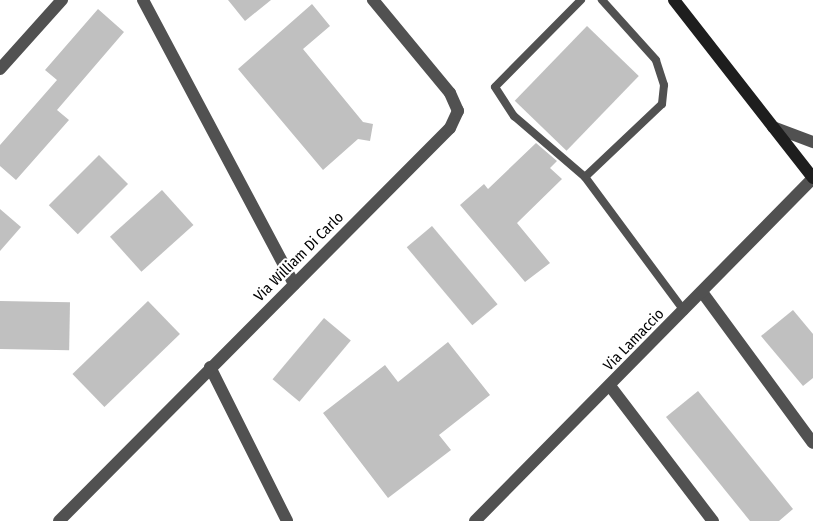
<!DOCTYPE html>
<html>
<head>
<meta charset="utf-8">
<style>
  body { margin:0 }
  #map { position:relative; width:813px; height:521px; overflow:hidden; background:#fff; font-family:"Fira Sans Condensed",sans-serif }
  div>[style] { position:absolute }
  .building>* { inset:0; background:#c0c0c0; transform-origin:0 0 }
  .service>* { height:8px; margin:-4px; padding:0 4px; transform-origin:4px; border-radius:4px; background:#515151 }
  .minor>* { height:12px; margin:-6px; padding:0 6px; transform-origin:6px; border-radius:6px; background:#515151 }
  .tertiary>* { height:12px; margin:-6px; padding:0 6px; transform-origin:6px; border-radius:6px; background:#515151 }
  .secondary>* { height:12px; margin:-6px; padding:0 6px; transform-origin:6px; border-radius:6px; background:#1e1e1e }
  span { translate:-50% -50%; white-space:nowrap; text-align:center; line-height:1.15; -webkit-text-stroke:4.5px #fff; paint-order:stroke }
  .street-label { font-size:15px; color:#000 }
</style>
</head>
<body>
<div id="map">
  <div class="building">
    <i style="clip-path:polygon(228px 0,271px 0,245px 21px)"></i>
    <i style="clip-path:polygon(312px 4px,330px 26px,303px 49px,363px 122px,373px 124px,370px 141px,358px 139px,323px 170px,238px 69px)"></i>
    <i style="clip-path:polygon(98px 9px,124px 32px,57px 110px,69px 120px,16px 180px,0 166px,0 145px,57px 80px,45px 70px)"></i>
    <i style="left:587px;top:26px;width:72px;height:104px;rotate:44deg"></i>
    <i style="clip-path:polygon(536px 143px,557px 161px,550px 168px,562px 179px,517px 223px,550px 263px,525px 282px,460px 205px,484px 184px,488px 189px)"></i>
    <i style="left:99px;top:155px;width:41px;height:71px;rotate:45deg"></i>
    <i style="left:162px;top:190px;width:47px;height:70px;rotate:48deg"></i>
    <i style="clip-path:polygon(0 209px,21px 227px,0 251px)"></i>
    <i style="left:432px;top:226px;width:102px;height:33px;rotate:50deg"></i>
    <i style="left:0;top:301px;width:70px;height:48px;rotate:1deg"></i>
    <i style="left:148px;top:301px;width:46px;height:105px;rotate:46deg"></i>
    <i style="clip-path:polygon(793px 310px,813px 334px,813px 378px,803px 386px,761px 336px)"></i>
    <i style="left:324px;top:318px;width:35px;height:80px;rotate:40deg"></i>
    <i style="clip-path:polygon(448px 342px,490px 395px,439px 435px,451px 450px,388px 498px,323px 413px,385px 365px,398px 382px)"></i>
    <i style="clip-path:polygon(698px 391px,793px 509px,779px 521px,750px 521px,666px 417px)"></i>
  </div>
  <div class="service">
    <i style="left:581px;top:0;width:122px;rotate:134.7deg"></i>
    <i style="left:495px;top:87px;width:35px;rotate:57deg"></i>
    <i style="left:514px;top:116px;width:94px;rotate:40.7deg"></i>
    <i style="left:585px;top:177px;width:167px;rotate:53.5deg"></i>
    <i style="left:585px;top:177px;width:106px;rotate:-43.5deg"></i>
    <i style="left:662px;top:104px;width:19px;rotate:-84deg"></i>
    <i style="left:664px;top:85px;width:26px;rotate:-108deg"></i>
    <i style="left:656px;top:60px;width:81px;rotate:-132deg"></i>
  </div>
  <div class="minor">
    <i style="left:143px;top:0;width:322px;rotate:62deg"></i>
    <i style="left:0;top:69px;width:93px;rotate:-48.1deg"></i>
    <i style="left:702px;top:292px;width:187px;rotate:53.7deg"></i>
    <i style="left:210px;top:367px;width:172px;rotate:63.4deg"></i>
    <i style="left:610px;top:386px;width:170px;rotate:52.7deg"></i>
    <i style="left:59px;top:521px;width:554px;rotate:-45.15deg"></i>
    <i style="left:450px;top:128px;width:19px;rotate:-65deg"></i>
    <i style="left:458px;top:111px;width:20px;rotate:-114deg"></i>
    <i style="left:450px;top:93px;width:121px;rotate:-129.6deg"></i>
  </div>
  <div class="tertiary">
    <i style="left:773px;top:127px;width:43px;rotate:20.6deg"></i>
    <i style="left:475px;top:521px;width:482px;rotate:-45.4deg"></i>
  </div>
  <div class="secondary">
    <i style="left:674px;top:0;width:226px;rotate:52deg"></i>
  </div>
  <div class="street-label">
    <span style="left:299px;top:257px;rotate:-45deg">Via William Di Carlo</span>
    <span style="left:634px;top:340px;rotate:-46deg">Via Lamaccio</span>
  </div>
</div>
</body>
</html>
